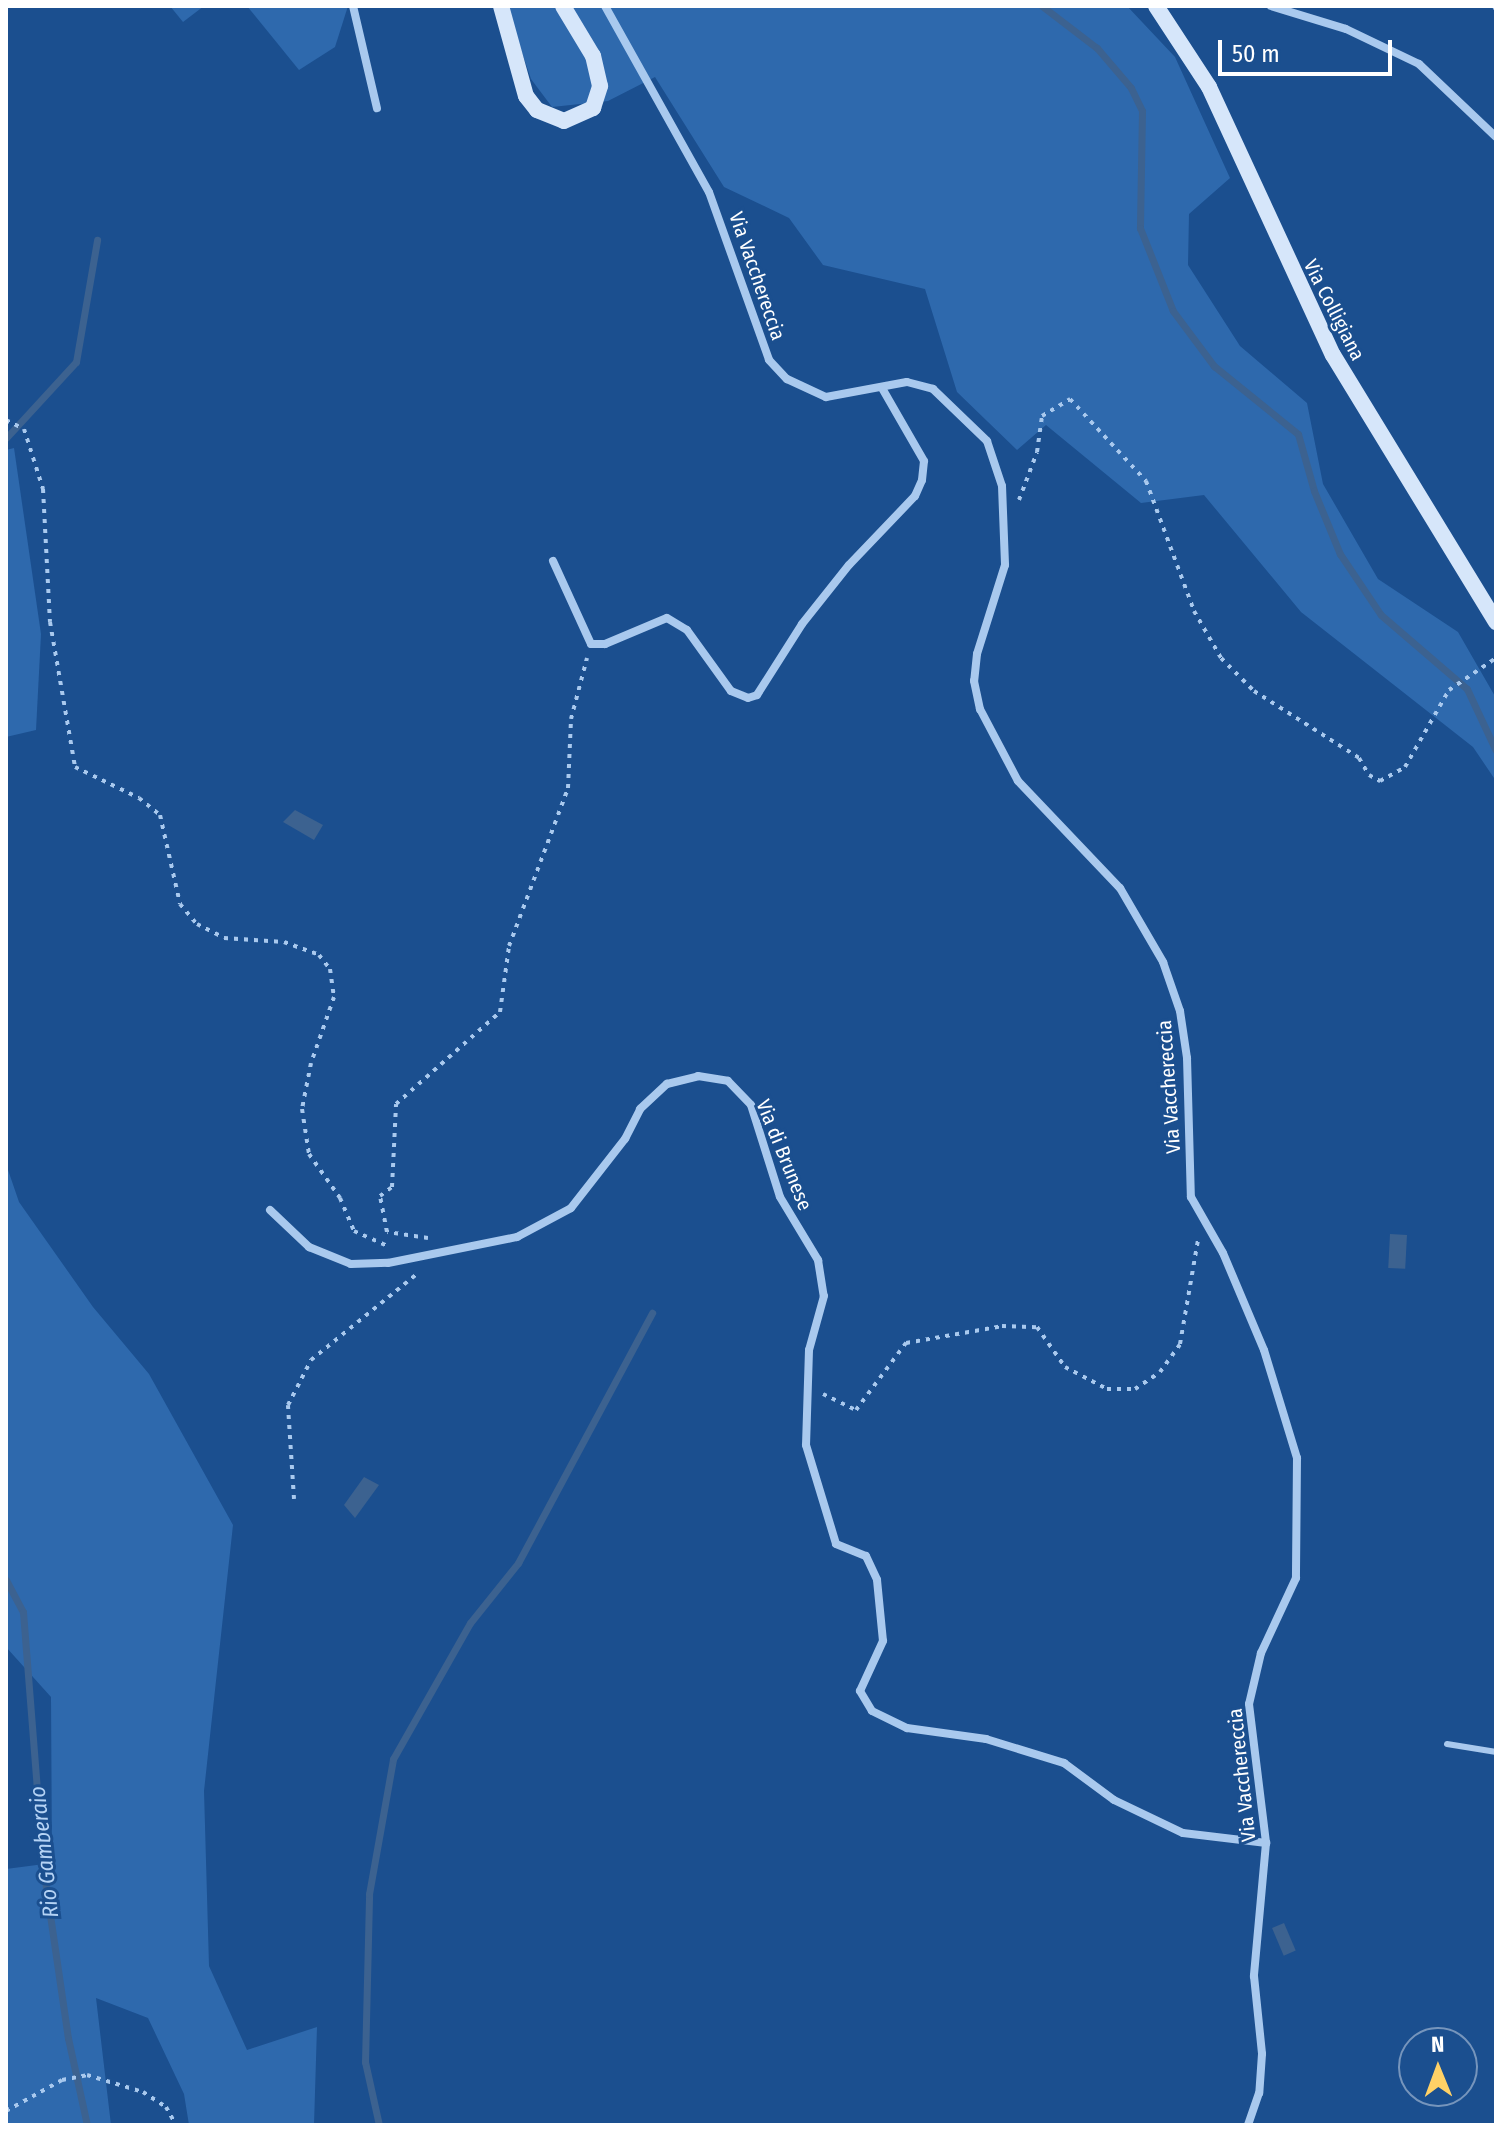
<!DOCTYPE html>
<html>
<head>
<meta charset="utf-8">
<style>
  body { margin:0 }
  #map { position:relative; width:1502px; height:2131px; overflow:hidden; background:#1b4f8f; font-family:"Fira Sans Condensed",sans-serif }
  div>[style] { position:absolute }
  .green>* { inset:0; background:#2e69ad }
  .water>* { inset:0; background:#3c6290; transform-origin:0 0 }
  .stream>* { height:7px; margin:-3.5px; padding:0 3.5px; transform-origin:3.5px; border-radius:3.5px; background:#3c6290 }
  .path>* { height:4px; margin-top:-2px; transform-origin:0; background:repeating-linear-gradient(90deg,#a9c9ee 0 4px,transparent 0 10px) }
  .lane>* { height:6px; margin:-3px; padding:0 3px; transform-origin:3px; border-radius:3px; background:#a9c9ee }
  .street>* { height:8px; margin:-4px; padding:0 4px; transform-origin:4px; border-radius:4px; background:#a9c9ee }
  .secondary>* { height:16px; margin:-8px; padding:0 8px; transform-origin:8px; border-radius:8px; background:#d6e6fa }
  span { translate:-50% -50%; white-space:nowrap; text-align:center; line-height:1.15; -webkit-text-stroke:6px #1b4f8f; paint-order:stroke }
  .street-label { font-size:20px; color:#fff }
  .water-label { font-size:22px; color:#b5d3f5; font-style:italic }
  .frame { position:absolute; inset:0; border:8px solid #fff; pointer-events:none }
  .north { position:absolute; left:1398px; top:2027px; width:80px; height:80px; box-sizing:border-box; background:#1b4f8f; border:2px solid #7695bc; border-radius:50%; rotate:359deg; font-size:22px; font-weight:700; line-height:32px; text-align:center; color:#fff }
  .north::after { content:''; display:block; margin:auto; width:28px; height:36px; background:#ffd166; clip-path:polygon(50% 0,100% 100%,50% 72%,0 100%) }
  .scale { position:absolute; left:1218px; top:40px; width:174px; height:36px; box-sizing:border-box; border:4px solid #fff; border-top:0; padding-left:10px; font-size:24px; line-height:28px; white-space:nowrap; color:#fff; -webkit-text-stroke:6px #1b4f8f; paint-order:stroke }
</style>
</head>
<body>
<div id="map">
  <div class="green">
    <i style="clip-path:polygon(170px 6px,204px 6px,183px 22px)"></i>
    <i style="clip-path:polygon(247px 6px,348px 6px,335px 47px,299px 70px)"></i>
    <i style="clip-path:polygon(506px 6px,1127px 6px,1175px 57px,1230px 178px,1189px 214px,1188px 265px,1240px 346px,1307px 403px,1323px 484px,1378px 579px,1458px 632px,1496px 698px,1496px 781px,1473px 747px,1301px 612px,1204px 495px,1141px 503px,1046px 425px,1017px 450px,957px 392px,925px 289px,823px 265px,789px 218px,724px 187px,655px 77px,608px 101px,552px 107px,531px 79px)"></i>
    <i style="clip-path:polygon(14px 448px,41px 634px,36px 730px,6px 737px,6px 450px)"></i>
    <i style="clip-path:polygon(6px 1164px,19px 1202px,93px 1307px,149px 1374px,233px 1525px,204px 1791px,209px 1966px,247px 2050px,317px 2027px,314px 2125px,189px 2125px,184px 2094px,148px 2018px,96px 1998px,111px 2125px,6px 2125px,6px 1869px,52px 1863px,51px 1697px,6px 1647px)"></i>
  </div>
  <div class="water">
    <i style="clip-path:polygon(295px 810px,323px 825px,314px 840px,283px 822px)"></i>
    <i style="left:1390px;top:1234px;width:17px;height:34px;rotate:3deg"></i>
    <i style="clip-path:polygon(364px 1477px,379px 1485px,355px 1518px,344px 1505px)"></i>
    <i style="left:1284px;top:1923px;width:30px;height:13px;rotate:67deg"></i>
  </div>
  <div class="stream">
    <i style="left:1042px;top:6px;width:69px;rotate:37.4deg"></i>
    <i style="left:1097px;top:48px;width:52px;rotate:49.6deg"></i>
    <i style="left:1131px;top:88px;width:25px;rotate:64deg"></i>
    <i style="left:1142px;top:111px;width:117px;rotate:91deg"></i>
    <i style="left:1140px;top:228px;width:89px;rotate:68.3deg"></i>
    <i style="left:1173px;top:311px;width:69px;rotate:53.3deg"></i>
    <i style="left:1214px;top:366px;width:108px;rotate:39deg"></i>
    <i style="left:1298px;top:434px;width:59px;rotate:74.3deg"></i>
    <i style="left:1314px;top:491px;width:68px;rotate:67.6deg"></i>
    <i style="left:1340px;top:554px;width:73px;rotate:56.1deg"></i>
    <i style="left:1381px;top:615px;width:113px;rotate:40.7deg"></i>
    <i style="left:1467px;top:689px;width:68px;rotate:64.9deg"></i>
    <i style="left:6px;top:438px;width:103px;rotate:-47.4deg"></i>
    <i style="left:76px;top:362px;width:124px;rotate:-80.2deg"></i>
    <i style="left:6px;top:1580px;width:36px;rotate:62deg"></i>
    <i style="left:23px;top:1612px;width:256px;rotate:85.5deg"></i>
    <i style="left:43px;top:1867px;width:173px;rotate:81.7deg"></i>
    <i style="left:68px;top:2038px;width:89px;rotate:77.7deg"></i>
    <i style="left:379px;top:2125px;width:65px;rotate:-102.5deg"></i>
    <i style="left:365px;top:2062px;width:168px;rotate:-88.6deg"></i>
    <i style="left:369px;top:1894px;width:137px;rotate:-79.9deg"></i>
    <i style="left:393px;top:1759px;width:156px;rotate:-60.5deg"></i>
    <i style="left:470px;top:1623px;width:77px;rotate:-51.3deg"></i>
    <i style="left:518px;top:1563px;width:284px;rotate:-61.8deg"></i>
  </div>
  <div class="path">
    <i style="left:6px;top:420px;width:20px;rotate:27deg"></i>
    <i style="left:24px;top:429px;width:63px;rotate:72.4deg"></i>
    <i style="left:43px;top:489px;width:133px;rotate:87deg"></i>
    <i style="left:50px;top:622px;width:147px;rotate:80.2deg"></i>
    <i style="left:75px;top:767px;width:71px;rotate:25.8deg"></i>
    <i style="left:139px;top:798px;width:27px;rotate:39deg"></i>
    <i style="left:160px;top:815px;width:91px;rotate:77.3deg"></i>
    <i style="left:180px;top:904px;width:26px;rotate:50deg"></i>
    <i style="left:197px;top:924px;width:30px;rotate:27deg"></i>
    <i style="left:224px;top:938px;width:60px;rotate:3.8deg"></i>
    <i style="left:284px;top:942px;width:37px;rotate:20deg"></i>
    <i style="left:319px;top:955px;width:18px;rotate:52deg"></i>
    <i style="left:330px;top:969px;width:28px;rotate:82deg"></i>
    <i style="left:334px;top:997px;width:70px;rotate:109.2deg"></i>
    <i style="left:311px;top:1063px;width:47px;rotate:101.1deg"></i>
    <i style="left:302px;top:1109px;width:46px;rotate:81.2deg"></i>
    <i style="left:309px;top:1154px;width:54px;rotate:54.8deg"></i>
    <i style="left:340px;top:1198px;width:36px;rotate:67deg"></i>
    <i style="left:354px;top:1231px;width:37px;rotate:24deg"></i>
    <i style="left:1019px;top:500px;width:51px;rotate:-69.4deg"></i>
    <i style="left:1037px;top:452px;width:36px;rotate:-82deg"></i>
    <i style="left:1042px;top:416px;width:33px;rotate:-31deg"></i>
    <i style="left:1070px;top:399px;width:112px;rotate:47.2deg"></i>
    <i style="left:1146px;top:481px;width:139px;rotate:69.7deg"></i>
    <i style="left:1194px;top:611px;width:54px;rotate:60.1deg"></i>
    <i style="left:1221px;top:658px;width:47px;rotate:45deg"></i>
    <i style="left:1254px;top:691px;width:125px;rotate:32.5deg"></i>
    <i style="left:1359px;top:758px;width:20px;rotate:60deg"></i>
    <i style="left:1369px;top:775px;width:13px;rotate:29deg"></i>
    <i style="left:1380px;top:781px;width:29px;rotate:-29deg"></i>
    <i style="left:1405px;top:767px;width:89px;rotate:-60.3deg"></i>
    <i style="left:1449px;top:690px;width:57px;rotate:-34.2deg"></i>
    <i style="left:428px;top:1238px;width:41px;rotate:-171.7deg"></i>
    <i style="left:387px;top:1232px;width:37px;rotate:-101deg"></i>
    <i style="left:380px;top:1196px;width:15px;rotate:-37deg"></i>
    <i style="left:392px;top:1187px;width:83px;rotate:-87.2deg"></i>
    <i style="left:396px;top:1104px;width:139px;rotate:-41.5deg"></i>
    <i style="left:500px;top:1012px;width:67px;rotate:-82.2deg"></i>
    <i style="left:509px;top:946px;width:169px;rotate:-69.5deg"></i>
    <i style="left:568px;top:788px;width:69px;rotate:-87.5deg"></i>
    <i style="left:571px;top:719px;width:63px;rotate:-75.3deg"></i>
    <i style="left:823px;top:1394px;width:37px;rotate:26deg"></i>
    <i style="left:856px;top:1410px;width:84px;rotate:-53.3deg"></i>
    <i style="left:906px;top:1343px;width:97px;rotate:-10deg"></i>
    <i style="left:1002px;top:1326px;width:35px;rotate:2deg"></i>
    <i style="left:1037px;top:1327px;width:49px;rotate:55deg"></i>
    <i style="left:1065px;top:1367px;width:47px;rotate:27.6deg"></i>
    <i style="left:1107px;top:1389px;width:28px"></i>
    <i style="left:1135px;top:1389px;width:30px;rotate:-34deg"></i>
    <i style="left:1160px;top:1372px;width:34px;rotate:-54deg"></i>
    <i style="left:1180px;top:1344px;width:106px;rotate:-80.2deg"></i>
    <i style="left:294px;top:1499px;width:94px;rotate:-93.7deg"></i>
    <i style="left:288px;top:1405px;width:51px;rotate:-62.9deg"></i>
    <i style="left:311px;top:1360px;width:136px;rotate:-39.1deg"></i>
    <i style="left:6px;top:2111px;width:64px;rotate:-29deg"></i>
    <i style="left:62px;top:2080px;width:25px;rotate:-11deg"></i>
    <i style="left:87px;top:2075px;width:59px;rotate:16.9deg"></i>
    <i style="left:143px;top:2092px;width:27px;rotate:33deg"></i>
    <i style="left:166px;top:2107px;width:21px;rotate:61deg"></i>
  </div>
  <div class="lane">
    <i style="left:1495px;top:6px;width:2px;rotate:63deg"></i>
    <i style="left:1447px;top:1744px;width:50px;rotate:9.3deg"></i>
  </div>
  <div class="street">
    <i style="left:353px;top:6px;width:105px;rotate:76.8deg"></i>
    <i style="left:605px;top:6px;width:213px;rotate:60.8deg"></i>
    <i style="left:709px;top:192px;width:178px;rotate:70.3deg"></i>
    <i style="left:769px;top:360px;width:26px;rotate:47deg"></i>
    <i style="left:787px;top:379px;width:43px;rotate:24.8deg"></i>
    <i style="left:826px;top:397px;width:82px;rotate:-10.5deg"></i>
    <i style="left:907px;top:382px;width:27px;rotate:15deg"></i>
    <i style="left:933px;top:389px;width:75px;rotate:43.9deg"></i>
    <i style="left:987px;top:441px;width:47px;rotate:71.6deg"></i>
    <i style="left:1002px;top:486px;width:79px;rotate:87.8deg"></i>
    <i style="left:1005px;top:565px;width:93px;rotate:107.5deg"></i>
    <i style="left:977px;top:654px;width:27px;rotate:96deg"></i>
    <i style="left:974px;top:681px;width:29px;rotate:78deg"></i>
    <i style="left:980px;top:709px;width:81px;rotate:62.2deg"></i>
    <i style="left:1018px;top:781px;width:148px;rotate:46.4deg"></i>
    <i style="left:1120px;top:888px;width:86px;rotate:59.8deg"></i>
    <i style="left:1163px;top:962px;width:52px;rotate:70.9deg"></i>
    <i style="left:1180px;top:1011px;width:48px;rotate:81.5deg"></i>
    <i style="left:1187px;top:1058px;width:139px;rotate:88.4deg"></i>
    <i style="left:1191px;top:1197px;width:64px;rotate:60.3deg"></i>
    <i style="left:1223px;top:1253px;width:105px;rotate:67.1deg"></i>
    <i style="left:1264px;top:1350px;width:113px;rotate:73deg"></i>
    <i style="left:1297px;top:1458px;width:120px;rotate:90.5deg"></i>
    <i style="left:1296px;top:1578px;width:83px;rotate:115deg"></i>
    <i style="left:1261px;top:1653px;width:52px;rotate:103.2deg"></i>
    <i style="left:1249px;top:1704px;width:140px;rotate:83deg"></i>
    <i style="left:1266px;top:1843px;width:134px;rotate:95.2deg"></i>
    <i style="left:1254px;top:1976px;width:78px;rotate:84.1deg"></i>
    <i style="left:1262px;top:2054px;width:39px;rotate:94deg"></i>
    <i style="left:1259px;top:2093px;width:34px;rotate:109deg"></i>
    <i style="left:1271px;top:6px;width:78px;rotate:17deg"></i>
    <i style="left:1346px;top:29px;width:81px;rotate:25.6deg"></i>
    <i style="left:1419px;top:64px;width:106px;rotate:43.5deg"></i>
    <i style="left:553px;top:561px;width:91px;rotate:65.4deg"></i>
    <i style="left:591px;top:644px;width:14px"></i>
    <i style="left:605px;top:644px;width:67px;rotate:-22.8deg"></i>
    <i style="left:667px;top:618px;width:23px;rotate:31deg"></i>
    <i style="left:687px;top:630px;width:75px;rotate:54.2deg"></i>
    <i style="left:731px;top:691px;width:18px;rotate:22deg"></i>
    <i style="left:748px;top:698px;width:9px;rotate:-18deg"></i>
    <i style="left:757px;top:695px;width:84px;rotate:-57.6deg"></i>
    <i style="left:802px;top:624px;width:75px;rotate:-51.5deg"></i>
    <i style="left:849px;top:565px;width:95px;rotate:-46.3deg"></i>
    <i style="left:915px;top:496px;width:17px;rotate:-66deg"></i>
    <i style="left:922px;top:480px;width:19px;rotate:-84deg"></i>
    <i style="left:924px;top:461px;width:84px;rotate:-119.9deg"></i>
    <i style="left:270px;top:1210px;width:54px;rotate:43.5deg"></i>
    <i style="left:309px;top:1247px;width:45px;rotate:22deg"></i>
    <i style="left:351px;top:1264px;width:37px;rotate:-2deg"></i>
    <i style="left:388px;top:1263px;width:132px;rotate:-11.4deg"></i>
    <i style="left:517px;top:1237px;width:61px;rotate:-28.2deg"></i>
    <i style="left:571px;top:1208px;width:88px;rotate:-52deg"></i>
    <i style="left:625px;top:1139px;width:34px;rotate:-63deg"></i>
    <i style="left:640px;top:1109px;width:37px;rotate:-43deg"></i>
    <i style="left:667px;top:1084px;width:32px;rotate:-14deg"></i>
    <i style="left:698px;top:1076px;width:30px;rotate:9deg"></i>
    <i style="left:728px;top:1081px;width:33px;rotate:46deg"></i>
    <i style="left:751px;top:1105px;width:96px;rotate:72.5deg"></i>
    <i style="left:780px;top:1197px;width:74px;rotate:58.9deg"></i>
    <i style="left:818px;top:1260px;width:36px;rotate:81deg"></i>
    <i style="left:824px;top:1296px;width:56px;rotate:105.5deg"></i>
    <i style="left:809px;top:1350px;width:95px;rotate:91.8deg"></i>
    <i style="left:806px;top:1445px;width:103px;rotate:73.1deg"></i>
    <i style="left:836px;top:1544px;width:32px;rotate:22deg"></i>
    <i style="left:866px;top:1556px;width:26px;rotate:65deg"></i>
    <i style="left:877px;top:1580px;width:61px;rotate:84.4deg"></i>
    <i style="left:883px;top:1641px;width:55px;rotate:114.7deg"></i>
    <i style="left:860px;top:1691px;width:23px;rotate:59deg"></i>
    <i style="left:872px;top:1711px;width:39px;rotate:26deg"></i>
    <i style="left:907px;top:1728px;width:80px;rotate:7.9deg"></i>
    <i style="left:986px;top:1739px;width:82px;rotate:17.1deg"></i>
    <i style="left:1064px;top:1763px;width:62px;rotate:36.5deg"></i>
    <i style="left:1114px;top:1800px;width:76px;rotate:25.6deg"></i>
    <i style="left:1183px;top:1833px;width:84px;rotate:6.9deg"></i>
  </div>
  <div class="secondary">
    <i style="left:501px;top:6px;width:93px;rotate:74.5deg"></i>
    <i style="left:526px;top:96px;width:18px;rotate:52deg"></i>
    <i style="left:537px;top:110px;width:29px;rotate:22deg"></i>
    <i style="left:564px;top:121px;width:32px;rotate:-24deg"></i>
    <i style="left:593px;top:108px;width:23px;rotate:-72deg"></i>
    <i style="left:600px;top:86px;width:31px;rotate:-103deg"></i>
    <i style="left:593px;top:56px;width:58px;rotate:-121deg"></i>
    <i style="left:1156px;top:6px;width:97px;rotate:56.8deg"></i>
    <i style="left:1209px;top:87px;width:295px;rotate:65.2deg"></i>
    <i style="left:1333px;top:355px;width:313px;rotate:58.6deg"></i>
  </div>
  <div class="street-label">
    <span style="left:757px;top:276px;rotate:71deg">Via Vacchereccia</span>
    <span style="left:1334px;top:310px;rotate:63deg">Via Colligiana</span>
    <span style="left:1169px;top:1087px;rotate:-94deg">Via Vacchereccia</span>
    <span style="left:784px;top:1155px;rotate:68deg">Via di Brunese</span>
    <span style="left:1242px;top:1775px;rotate:-96deg">Via Vacchereccia</span>
  </div>
  <div class="water-label">
    <span style="left:44px;top:1852px;rotate:-96deg">Rio Gamberaio</span>
  </div>
  <div class="frame"></div>
  <div class="north">N</div>
  <div class="scale">50 m</div>
</div>
</body>
</html>
